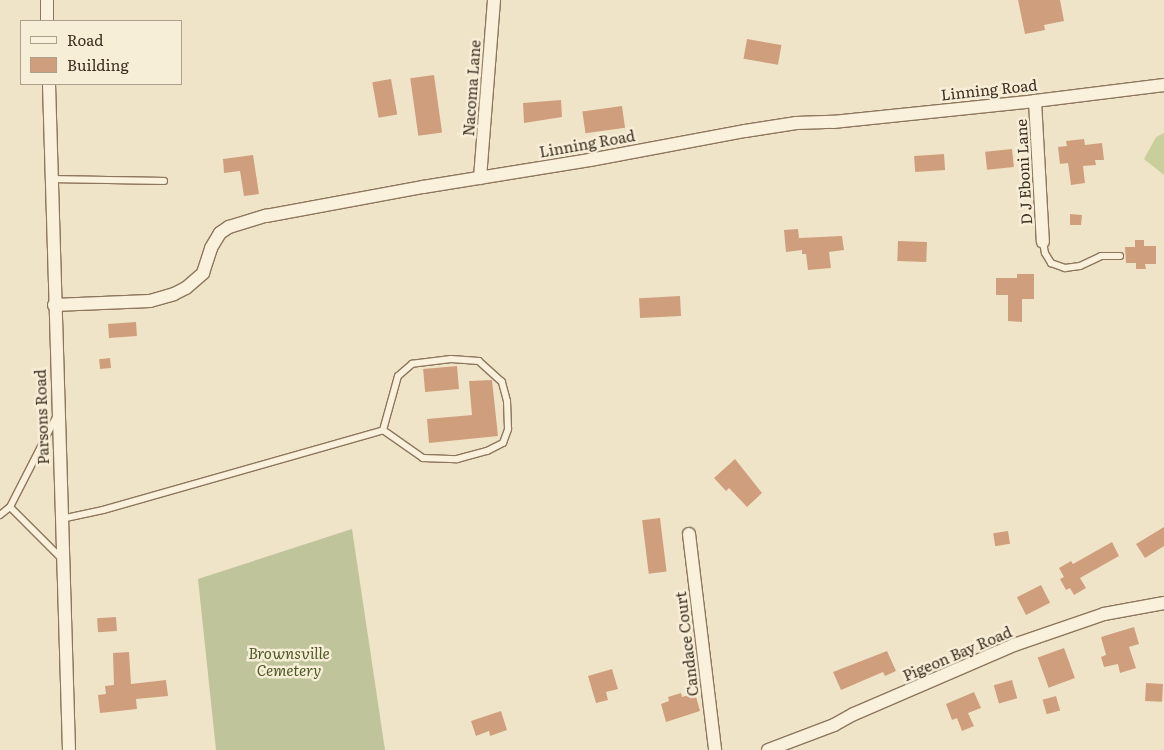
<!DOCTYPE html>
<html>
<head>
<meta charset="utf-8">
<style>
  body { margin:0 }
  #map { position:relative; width:1164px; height:750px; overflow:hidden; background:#f0e4c8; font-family:Literata,serif }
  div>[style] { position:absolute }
  .green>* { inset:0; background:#c9cf9b }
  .cemetery>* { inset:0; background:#bfc49a }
  .building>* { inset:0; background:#cf9f7d; transform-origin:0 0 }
  .roads { filter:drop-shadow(1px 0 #8d765c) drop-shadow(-1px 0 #8d765c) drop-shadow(0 1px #8d765c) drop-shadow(0 -1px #8d765c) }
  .service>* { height:6px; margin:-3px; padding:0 3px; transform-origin:3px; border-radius:3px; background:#faf1dc }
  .minor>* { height:12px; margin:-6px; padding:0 6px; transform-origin:6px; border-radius:6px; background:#faf1dc }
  span { translate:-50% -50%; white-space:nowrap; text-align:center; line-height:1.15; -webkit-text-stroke:5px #f7eed8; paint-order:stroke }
  .street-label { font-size:15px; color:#3d2e20 }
  .park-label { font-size:15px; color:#4d5a26; font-style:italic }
  .legend { position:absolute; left:20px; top:20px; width:162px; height:65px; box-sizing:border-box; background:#f7eed8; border:1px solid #ada18e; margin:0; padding:6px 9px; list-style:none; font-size:15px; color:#3d2e20 }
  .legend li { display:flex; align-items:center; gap:10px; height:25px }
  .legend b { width:25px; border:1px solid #ada18e }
</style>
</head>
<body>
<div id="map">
  <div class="green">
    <i style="clip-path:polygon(1164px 133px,1164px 175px,1144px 159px,1156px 137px)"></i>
  </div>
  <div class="cemetery">
    <i style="clip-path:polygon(352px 529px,385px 750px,216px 750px,198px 579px)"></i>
  </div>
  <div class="building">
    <i style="clip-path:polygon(1018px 0,1060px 0,1064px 21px,1044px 25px,1045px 30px,1025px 34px)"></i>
    <i style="left:747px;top:39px;width:35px;height:20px;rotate:10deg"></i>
    <i style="left:434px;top:75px;width:58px;height:24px;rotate:82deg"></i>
    <i style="left:391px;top:79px;width:36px;height:19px;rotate:80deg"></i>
    <i style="clip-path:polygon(561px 100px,562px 117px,524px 123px,523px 103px)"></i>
    <i style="left:622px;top:106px;width:22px;height:40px;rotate:82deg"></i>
    <i style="clip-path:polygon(1084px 139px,1085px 145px,1102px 143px,1104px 160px,1095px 160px,1096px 165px,1083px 166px,1085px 183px,1071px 185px,1068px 163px,1060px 164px,1058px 147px,1067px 146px,1066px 141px)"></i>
    <i style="left:1012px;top:149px;width:18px;height:27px;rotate:84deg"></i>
    <i style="left:944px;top:154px;width:16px;height:30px;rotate:86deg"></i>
    <i style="clip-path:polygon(253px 155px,259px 194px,244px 196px,240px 171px,224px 173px,223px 159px)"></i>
    <i style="clip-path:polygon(1070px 214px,1082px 215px,1081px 225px,1070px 225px)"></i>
    <i style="clip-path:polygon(798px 229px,799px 238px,842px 236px,844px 250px,829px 252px,831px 268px,808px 270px,806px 254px,802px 254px,802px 250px,786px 252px,784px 230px)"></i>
    <i style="clip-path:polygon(1135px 240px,1144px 240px,1144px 246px,1156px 246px,1156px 264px,1145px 264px,1146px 269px,1136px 269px,1136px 263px,1126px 263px,1125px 247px,1135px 247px)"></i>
    <i style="left:898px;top:241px;width:29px;height:20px;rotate:2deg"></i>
    <i style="clip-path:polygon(1017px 274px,1034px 274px,1034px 299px,1022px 299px,1022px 322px,1008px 321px,1008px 295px,996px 295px,996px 278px,1017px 278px)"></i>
    <i style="left:680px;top:296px;width:20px;height:41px;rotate:87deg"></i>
    <i style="left:136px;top:322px;width:14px;height:28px;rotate:86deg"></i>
    <i style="left:110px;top:358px;width:10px;height:11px;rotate:84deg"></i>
    <i style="left:457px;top:366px;width:23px;height:34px;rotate:85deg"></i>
    <i style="clip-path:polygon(492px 380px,498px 436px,429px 443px,427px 419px,472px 415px,469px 381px)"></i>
    <i style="clip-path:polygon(735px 459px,762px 493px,747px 507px,729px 488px,726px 491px,714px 478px)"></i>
    <i style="left:660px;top:518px;width:54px;height:18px;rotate:83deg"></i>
    <i style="clip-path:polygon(1164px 527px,1164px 546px,1145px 558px,1136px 544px)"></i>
    <i style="left:1008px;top:531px;width:13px;height:15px;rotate:81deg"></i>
    <i style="clip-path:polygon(1112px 542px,1119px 556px,1080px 578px,1086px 588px,1074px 595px,1070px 588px,1066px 590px,1060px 579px,1064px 577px,1059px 568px,1071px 561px,1073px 564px)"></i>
    <i style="left:1041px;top:585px;width:20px;height:27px;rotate:63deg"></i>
    <i style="left:116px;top:617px;width:14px;height:19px;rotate:86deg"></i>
    <i style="clip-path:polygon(1134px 627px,1139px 644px,1129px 647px,1136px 668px,1120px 673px,1118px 664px,1104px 667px,1101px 657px,1106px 655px,1101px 637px)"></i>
    <i style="left:1064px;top:648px;width:32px;height:28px;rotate:70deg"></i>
    <i style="clip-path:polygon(887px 651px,896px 671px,885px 676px,883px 672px,841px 690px,833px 672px)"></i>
    <i style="clip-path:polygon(129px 652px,131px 684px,166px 680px,168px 696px,136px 699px,137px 709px,100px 713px,98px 695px,106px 694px,105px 686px,114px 685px,113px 653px)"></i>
    <i style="clip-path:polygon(612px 669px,618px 689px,606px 692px,608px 700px,596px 703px,588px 676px)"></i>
    <i style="left:1012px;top:680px;width:19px;height:19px;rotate:74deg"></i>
    <i style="left:1146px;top:683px;width:17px;height:18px;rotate:3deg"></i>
    <i style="clip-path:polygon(974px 692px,981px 708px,968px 713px,974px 726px,962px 731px,957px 718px,952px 720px,946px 704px)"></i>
    <i style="clip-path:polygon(681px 693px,682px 697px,695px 693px,700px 711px,666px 722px,661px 704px,669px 701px,668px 697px)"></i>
    <i style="left:1056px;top:696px;width:15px;height:14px;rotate:74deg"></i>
    <i style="clip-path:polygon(501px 711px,507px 730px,490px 736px,489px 731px,476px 736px,471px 721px)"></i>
  </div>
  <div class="roads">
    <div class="service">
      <i style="left:52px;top:179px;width:112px;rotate:1deg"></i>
      <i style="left:1043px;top:242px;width:11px;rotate:80deg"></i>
      <i style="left:1045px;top:253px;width:12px;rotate:59deg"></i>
      <i style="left:1051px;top:263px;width:15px;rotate:20deg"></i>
      <i style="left:1065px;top:268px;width:15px;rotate:-8deg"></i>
      <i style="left:1080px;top:266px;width:23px;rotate:-25deg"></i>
      <i style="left:1101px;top:256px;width:19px"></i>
      <i style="left:10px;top:507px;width:72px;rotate:45deg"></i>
      <i style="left:0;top:515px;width:13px;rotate:-39deg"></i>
      <i style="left:10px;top:507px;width:103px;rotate:-62.9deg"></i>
      <i style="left:61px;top:519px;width:43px;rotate:-12.1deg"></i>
      <i style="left:103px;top:510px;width:291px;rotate:-15.9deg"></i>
      <i style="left:383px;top:430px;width:49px;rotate:35deg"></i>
      <i style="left:423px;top:458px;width:34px;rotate:2deg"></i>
      <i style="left:457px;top:459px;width:31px;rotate:-15deg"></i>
      <i style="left:487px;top:451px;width:18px;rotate:-27deg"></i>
      <i style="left:503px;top:443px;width:15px;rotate:-70deg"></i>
      <i style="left:508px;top:429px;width:28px;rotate:-92deg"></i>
      <i style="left:507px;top:401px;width:20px;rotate:-105deg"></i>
      <i style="left:502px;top:382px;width:31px;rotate:-138deg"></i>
      <i style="left:479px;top:361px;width:28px;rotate:-176deg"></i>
      <i style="left:451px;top:359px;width:39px;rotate:173deg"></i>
      <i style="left:412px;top:364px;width:18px;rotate:139deg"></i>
      <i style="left:398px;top:376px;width:56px;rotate:105.5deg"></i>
    </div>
    <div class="minor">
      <i style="left:47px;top:0;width:21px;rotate:90deg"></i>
      <i style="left:49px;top:84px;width:666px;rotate:88.28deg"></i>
      <i style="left:1035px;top:101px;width:141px;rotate:86.8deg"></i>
      <i style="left:480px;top:178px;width:179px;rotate:-85.5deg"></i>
      <i style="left:54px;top:305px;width:96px;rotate:-2.4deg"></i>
      <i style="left:150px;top:301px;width:25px;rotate:-16deg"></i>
      <i style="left:174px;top:294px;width:13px;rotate:-27deg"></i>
      <i style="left:186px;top:288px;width:23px;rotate:-41deg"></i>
      <i style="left:203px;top:273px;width:26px;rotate:-72deg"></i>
      <i style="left:211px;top:248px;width:17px;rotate:-59deg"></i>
      <i style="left:220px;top:233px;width:11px;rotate:-34deg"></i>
      <i style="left:229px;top:227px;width:39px;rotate:-17deg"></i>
      <i style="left:266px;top:216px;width:160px;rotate:-10.5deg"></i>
      <i style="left:423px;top:187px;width:169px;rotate:-9.2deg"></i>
      <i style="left:590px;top:160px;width:158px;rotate:-10.6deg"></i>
      <i style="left:745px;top:131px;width:52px;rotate:-8.9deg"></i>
      <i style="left:796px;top:123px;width:37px;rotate:-2deg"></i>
      <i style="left:833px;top:122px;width:203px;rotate:-5.9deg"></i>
      <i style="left:1035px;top:101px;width:130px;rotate:-7.1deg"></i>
      <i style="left:689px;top:534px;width:218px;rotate:83.1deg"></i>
      <i style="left:768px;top:750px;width:71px;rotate:-20.7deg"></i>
      <i style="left:834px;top:725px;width:23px;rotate:-29deg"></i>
      <i style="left:854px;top:714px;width:174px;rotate:-23.3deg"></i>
      <i style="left:1014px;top:645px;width:95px;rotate:-19deg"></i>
      <i style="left:1104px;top:614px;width:61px;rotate:-10.4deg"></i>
    </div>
  </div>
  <div class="street-label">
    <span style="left:471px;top:88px;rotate:-86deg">Nacoma Lane</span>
    <span style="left:989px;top:89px;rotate:-6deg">Linning Road</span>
    <span style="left:587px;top:143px;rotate:-10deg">Linning Road</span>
    <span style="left:1023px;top:172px;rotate:-93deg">D J Eboni Lane</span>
    <span style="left:41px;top:417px;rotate:-92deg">Parsons Road</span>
    <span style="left:686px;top:644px;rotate:-97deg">Candace Court</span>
    <span style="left:957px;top:653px;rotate:-23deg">Pigeon Bay Road</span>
  </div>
  <div class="park-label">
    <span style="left:289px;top:661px">Brownsville<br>Cemetery</span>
  </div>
  <ul class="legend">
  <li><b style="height:6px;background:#faf1dc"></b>Road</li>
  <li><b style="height:14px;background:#cf9f7d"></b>Building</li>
  </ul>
</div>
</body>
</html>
